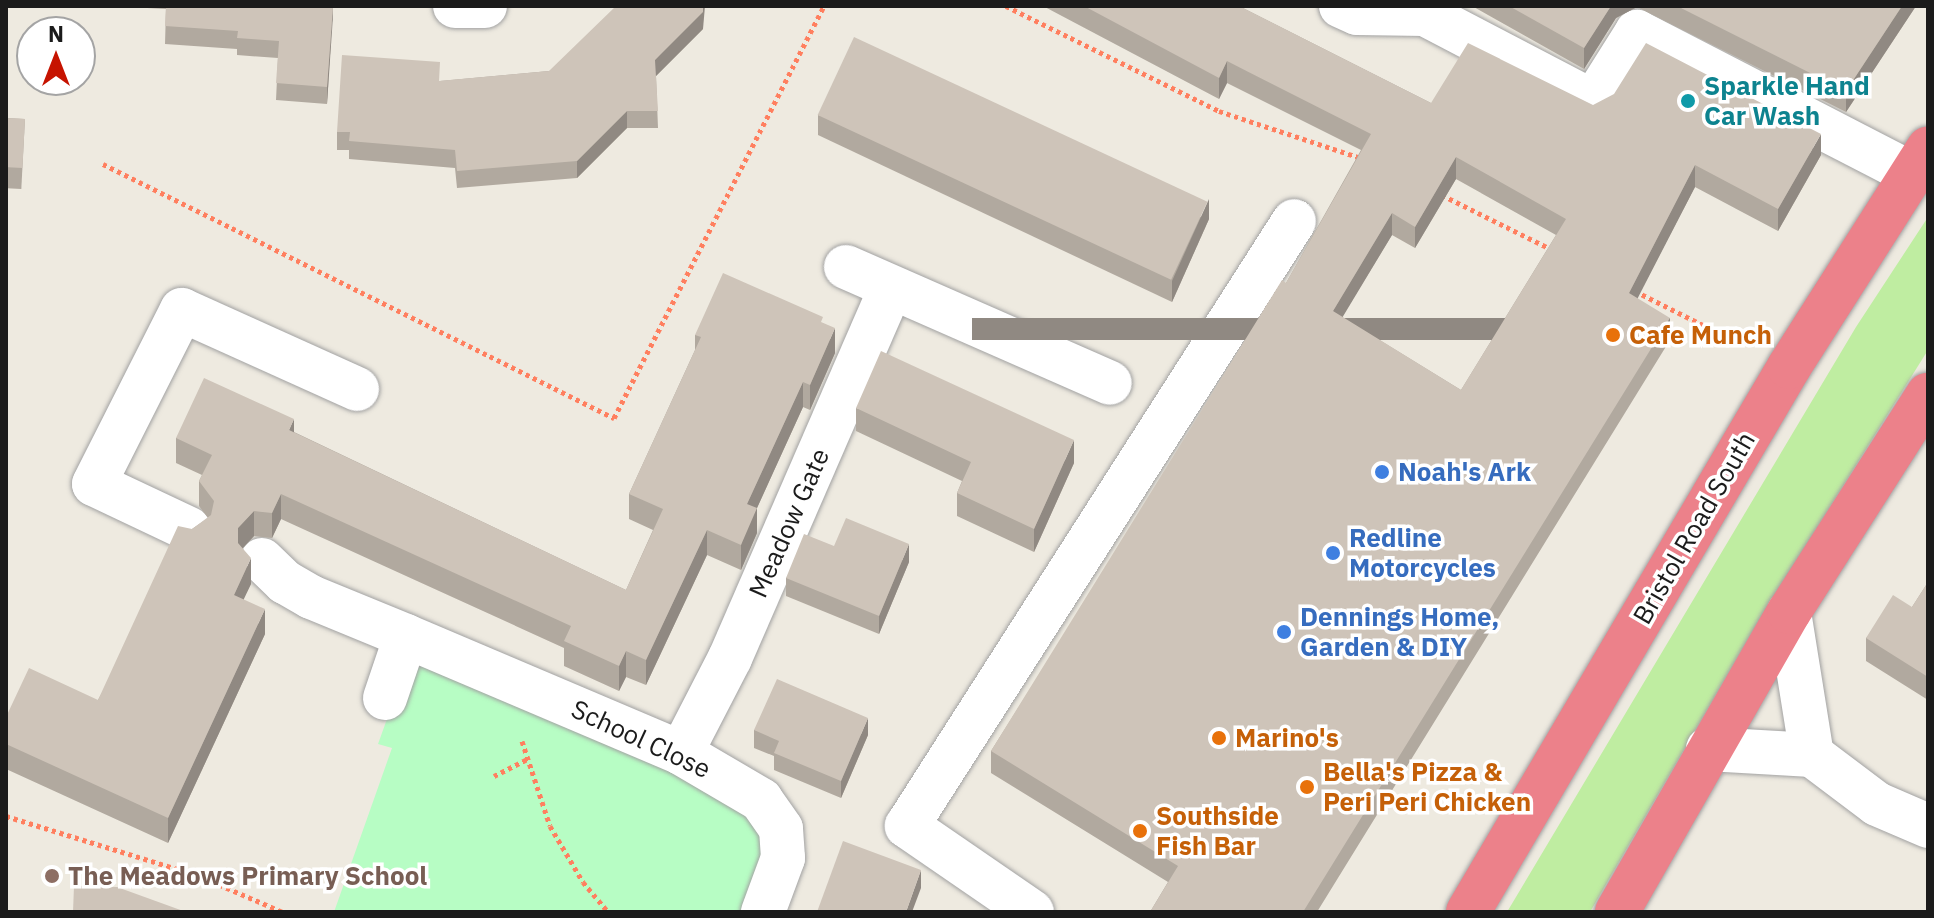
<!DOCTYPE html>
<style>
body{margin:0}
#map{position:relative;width:1934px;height:918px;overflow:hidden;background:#eeeae0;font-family:"IBM Plex Sans",sans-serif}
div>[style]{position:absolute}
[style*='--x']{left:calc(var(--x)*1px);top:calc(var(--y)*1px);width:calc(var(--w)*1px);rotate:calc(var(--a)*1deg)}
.grass>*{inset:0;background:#bfeda1}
.park>*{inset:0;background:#b7fdc4}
.path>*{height:5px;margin-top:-2.5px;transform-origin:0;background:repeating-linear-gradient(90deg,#ff7f5f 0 4px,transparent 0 8px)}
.roads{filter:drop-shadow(0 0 2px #a2a2a2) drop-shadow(0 0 2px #a2a2a2)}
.minor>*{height:44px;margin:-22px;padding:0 22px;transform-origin:22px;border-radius:22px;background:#fff}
.highway>*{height:44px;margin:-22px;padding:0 22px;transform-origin:22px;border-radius:22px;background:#ec818a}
.wall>*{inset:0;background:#b1a99f;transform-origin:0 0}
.shaded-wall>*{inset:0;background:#908982;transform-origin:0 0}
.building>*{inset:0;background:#cec4b9;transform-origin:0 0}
.dots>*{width:22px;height:22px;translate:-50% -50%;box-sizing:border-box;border:4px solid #fff;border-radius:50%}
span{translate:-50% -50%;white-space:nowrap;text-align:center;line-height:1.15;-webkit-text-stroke:7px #fff;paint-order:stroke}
.culture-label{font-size:26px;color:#0d838f;font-weight:700}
.left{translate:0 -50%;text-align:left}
.food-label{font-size:26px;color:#c56008;font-weight:700}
.shop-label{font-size:26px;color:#366cbe;font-weight:700}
.street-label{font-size:26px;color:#1b1b1b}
.education-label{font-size:26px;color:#785e54;font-weight:700}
.frame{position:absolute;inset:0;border:8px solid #1b1b1b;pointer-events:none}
.north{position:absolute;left:16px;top:16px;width:80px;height:80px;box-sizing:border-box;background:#fff;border:2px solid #a4a4a4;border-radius:50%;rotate:0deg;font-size:22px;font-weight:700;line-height:32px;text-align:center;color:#1b1b1b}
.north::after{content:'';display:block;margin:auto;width:28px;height:36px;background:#c61300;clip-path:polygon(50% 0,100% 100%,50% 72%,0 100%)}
</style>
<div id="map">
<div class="grass">
<i style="clip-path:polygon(1928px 217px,1928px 350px,1758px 622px,1590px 912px,1507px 912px,1856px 327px)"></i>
</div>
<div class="park">
<i style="clip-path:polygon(414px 644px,648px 745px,776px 830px,756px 912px,334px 912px,392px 748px,378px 744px)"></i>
</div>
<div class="path">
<i style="--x:1006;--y:6;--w:237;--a:26.2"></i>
<i style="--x:1219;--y:111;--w:153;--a:18.3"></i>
<i style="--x:103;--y:164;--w:571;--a:26.43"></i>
<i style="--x:614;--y:418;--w:462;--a:-63"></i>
<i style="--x:1442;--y:195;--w:126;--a:26.4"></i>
<i style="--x:1635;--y:291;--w:119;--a:26.6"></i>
<i style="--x:522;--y:741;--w:89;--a:71.8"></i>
<i style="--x:550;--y:826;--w:65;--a:59.5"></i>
<i style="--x:583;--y:882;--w:39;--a:50"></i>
<i style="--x:494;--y:776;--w:37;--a:-27"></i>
<i style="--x:6;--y:816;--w:200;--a:17.2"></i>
<i style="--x:197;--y:875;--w:94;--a:23.3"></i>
</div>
<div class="roads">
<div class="minor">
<i style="--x:455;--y:6;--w:30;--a:0"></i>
<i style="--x:1341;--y:6;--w:17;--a:24"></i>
<i style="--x:1357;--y:13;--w:68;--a:0.8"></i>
<i style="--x:1425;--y:14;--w:190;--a:27.6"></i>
<i style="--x:1593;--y:102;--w:83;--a:-57.8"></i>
<i style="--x:1637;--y:32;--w:309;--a:27.3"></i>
<i style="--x:846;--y:267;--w:288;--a:23.7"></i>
<i style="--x:189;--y:529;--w:105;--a:-154.7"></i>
<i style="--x:94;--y:484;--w:195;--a:-63.2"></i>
<i style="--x:182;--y:310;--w:192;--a:24.3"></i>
<i style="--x:262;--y:560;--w:32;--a:44"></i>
<i style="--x:285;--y:582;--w:30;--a:30"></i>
<i style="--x:311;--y:597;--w:103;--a:22.3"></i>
<i style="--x:1789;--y:612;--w:145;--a:80.9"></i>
<i style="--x:385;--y:698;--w:65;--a:-71.3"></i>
<i style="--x:406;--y:636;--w:299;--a:23"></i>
<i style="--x:681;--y:753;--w:93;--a:30.4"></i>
<i style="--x:761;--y:800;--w:35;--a:55"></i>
<i style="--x:781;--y:829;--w:29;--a:86"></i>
<i style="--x:783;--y:858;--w:58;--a:110.3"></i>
<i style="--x:1708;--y:749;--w:104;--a:3.3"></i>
<i style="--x:1812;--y:755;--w:81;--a:37"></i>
<i style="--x:1877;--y:804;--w:56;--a:23.3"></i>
<i style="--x:681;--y:753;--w:107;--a:-62.7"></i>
<i style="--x:730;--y:658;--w:401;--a:-66.5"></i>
<i style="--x:1032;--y:912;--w:152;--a:-145.5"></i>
<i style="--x:907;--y:826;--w:718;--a:-57.39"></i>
</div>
<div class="highway">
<i style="--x:1468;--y:912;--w:633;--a:-59.5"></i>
<i style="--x:1789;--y:367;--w:259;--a:-57.5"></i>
<i style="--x:1617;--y:912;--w:346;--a:-60.2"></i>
<i style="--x:1789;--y:612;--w:258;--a:-57.4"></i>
</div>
</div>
<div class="wall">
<i style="clip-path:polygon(109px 6px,333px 6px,327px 104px,276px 100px,278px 58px,237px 55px,237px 49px,165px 44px,166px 9px)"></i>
<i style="clip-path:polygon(evenodd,1043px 6px,1239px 6px,1431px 103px,1593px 105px,1821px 155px,1778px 231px,1695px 187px,1637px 298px,1670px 340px,1317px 912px,1150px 912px,1168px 882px,991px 773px,991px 751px,1286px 283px,1361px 150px,1227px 83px,1219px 99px,1043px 6px,1456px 179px,1556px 235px,1461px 390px,1342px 317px,1392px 235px,1415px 248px,1456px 179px)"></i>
<i style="clip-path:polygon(1472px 6px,1916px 6px,1846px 112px,1637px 7px,1616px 18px,1584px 69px)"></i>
<i style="clip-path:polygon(703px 29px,656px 76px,658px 128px,627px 128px,577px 178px,457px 188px,455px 168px,349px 159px,349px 150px,337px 150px,337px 132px,440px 81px,549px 71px)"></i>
<i style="clip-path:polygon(818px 115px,1209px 219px,1172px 302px,818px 135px)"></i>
<i style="left:6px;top:118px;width:19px;height:70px;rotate:3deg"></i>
<i style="clip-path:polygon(823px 323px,835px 353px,810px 410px,803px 407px,757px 508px,757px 533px,741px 570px,707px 555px,646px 685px,626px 677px,619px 691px,564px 666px,564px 648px,281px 519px,272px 538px,254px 536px,243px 548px,251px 584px,243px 599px,265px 634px,168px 843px,6px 769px,6px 717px,98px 700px,192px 529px,208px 518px,199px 506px,199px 481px,202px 475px,176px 463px,176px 438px,294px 432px,626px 590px,653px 530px,629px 519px,629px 494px,695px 350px,695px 335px)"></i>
<i style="clip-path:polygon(856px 408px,1074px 463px,1034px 552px,957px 516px,957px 493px,962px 481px,856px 431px)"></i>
<i style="clip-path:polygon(834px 546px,909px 562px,879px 634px,786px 596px,786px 578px)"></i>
<i style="clip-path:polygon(1928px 582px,1928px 700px,1866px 661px,1866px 638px,1912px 607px)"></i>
<i style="clip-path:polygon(754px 730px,868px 735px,841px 798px,774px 770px,774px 756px,754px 748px)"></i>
</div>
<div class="shaded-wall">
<i style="clip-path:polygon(333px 6px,333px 16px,327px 104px,327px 87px)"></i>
<i style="clip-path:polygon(703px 6px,705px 6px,703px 29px,655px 77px,655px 60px)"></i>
<i style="clip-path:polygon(1611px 6px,1637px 6px,1637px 7px,1616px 18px,1584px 69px,1584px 48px)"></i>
<i style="clip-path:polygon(1902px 6px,1916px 6px,1846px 112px,1846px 91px)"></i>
<i style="clip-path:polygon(1227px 61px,1227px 83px,1219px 99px,1219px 78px)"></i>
<i style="clip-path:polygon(627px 111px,627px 128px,577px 178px,577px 161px)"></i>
<i style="clip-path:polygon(1821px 134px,1821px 155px,1778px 231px,1778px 209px)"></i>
<i style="clip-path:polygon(1456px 157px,1456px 179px,1415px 248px,1415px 227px)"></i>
<i style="clip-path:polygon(1695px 165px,1695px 187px,1629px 315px,1629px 293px)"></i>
<i style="clip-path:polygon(1209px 199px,1209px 219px,1172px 302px,1172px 281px)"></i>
<i style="clip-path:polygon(1392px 213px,1392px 235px,1333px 333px,1333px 311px)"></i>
<i style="left:1670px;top:318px;width:22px;height:698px;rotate:90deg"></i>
<i style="clip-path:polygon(835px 328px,835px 353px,810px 410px,810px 385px)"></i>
<i style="clip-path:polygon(803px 382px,803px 407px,757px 508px,757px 533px,741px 570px,741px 545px,747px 504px)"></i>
<i style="clip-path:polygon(294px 419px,294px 444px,289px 430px)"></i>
<i style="clip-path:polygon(1074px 440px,1074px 463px,1034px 552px,1034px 529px)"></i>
<i style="clip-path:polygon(281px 494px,281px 519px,272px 538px,272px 513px)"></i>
<i style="clip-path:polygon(254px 511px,254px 536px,238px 553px,238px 528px)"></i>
<i style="clip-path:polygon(707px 530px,707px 555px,646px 685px,646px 660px)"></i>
<i style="clip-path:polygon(909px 544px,909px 562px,879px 634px,879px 616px)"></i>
<i style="clip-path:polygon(251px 558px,251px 584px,234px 620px,234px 595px)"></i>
<i style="clip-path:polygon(265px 609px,265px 634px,168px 843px,168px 818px)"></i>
<i style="clip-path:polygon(626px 651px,626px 677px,619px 691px,619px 666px)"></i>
<i style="clip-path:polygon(868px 718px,868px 735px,841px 798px,841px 781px)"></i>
<i style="clip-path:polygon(921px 870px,921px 888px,912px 912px,906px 912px)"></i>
</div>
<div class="building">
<i style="clip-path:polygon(166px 6px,333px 6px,327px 87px,276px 83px,279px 41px,237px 38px,238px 31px,165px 26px)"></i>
<i style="clip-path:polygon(616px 6px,703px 6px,703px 12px,655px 60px,658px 111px,627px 111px,577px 161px,457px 171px,455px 150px,349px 141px,350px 132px,337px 132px,342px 55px,440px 62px,439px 81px,549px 71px)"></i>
<i style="clip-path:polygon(evenodd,1084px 6px,1239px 6px,1431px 103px,1468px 43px,1593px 105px,1614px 94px,1646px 43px,1821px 134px,1778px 209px,1695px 165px,1629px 293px,1670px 318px,1303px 912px,1150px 912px,1178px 866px,991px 751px,1282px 280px,1286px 283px,1371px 134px,1227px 61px,1219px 78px,1084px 6px,1456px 157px,1566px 219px,1461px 390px,1333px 311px,1392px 213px,1415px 227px,1456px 157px)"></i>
<i style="clip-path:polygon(1509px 6px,1611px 6px,1584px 48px)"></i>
<i style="clip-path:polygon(1677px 6px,1902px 6px,1846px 91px)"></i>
<i style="left:854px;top:37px;width:390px;height:86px;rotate:25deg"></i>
<i style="left:6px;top:118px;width:19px;height:49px;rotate:3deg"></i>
<i style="clip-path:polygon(723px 273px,823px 317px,821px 322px,835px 328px,810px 385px,803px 382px,747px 504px,757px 508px,741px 545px,707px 530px,646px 660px,626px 651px,619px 666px,564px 641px,571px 626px,281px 494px,272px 513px,254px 511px,238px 528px,238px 543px,251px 558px,234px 595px,265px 609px,168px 818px,6px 744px,6px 717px,29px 668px,98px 700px,178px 526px,192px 529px,211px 515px,214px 501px,199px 481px,212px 455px,176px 438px,204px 378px,294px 419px,289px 430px,626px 590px,663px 509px,629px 494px,701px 337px,695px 335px)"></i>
<i style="clip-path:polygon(881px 351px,1074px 440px,1034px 529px,957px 493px,971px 462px,856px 408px)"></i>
<i style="clip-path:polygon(846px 518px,909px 544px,879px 616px,786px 578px,804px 534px,834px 546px)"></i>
<i style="clip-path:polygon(1928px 582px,1928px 677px,1866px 638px,1893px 595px,1912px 607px)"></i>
<i style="clip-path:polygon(777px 679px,868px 718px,841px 781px,774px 753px,779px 741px,754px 730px)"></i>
<i style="clip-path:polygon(843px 841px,921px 870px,906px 912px,817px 912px)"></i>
<i style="clip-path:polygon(74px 886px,117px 887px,186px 912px,73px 912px)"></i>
</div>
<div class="dots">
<i style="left:1688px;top:101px;background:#0f9aa8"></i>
<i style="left:1613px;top:335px;background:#e8710a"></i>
<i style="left:1382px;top:472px;background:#3f7fe0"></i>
<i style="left:1333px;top:553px;background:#3f7fe0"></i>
<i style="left:1284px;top:632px;background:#3f7fe0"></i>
<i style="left:1219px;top:738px;background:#e8710a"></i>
<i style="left:1307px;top:787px;background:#e8710a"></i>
<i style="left:1140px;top:831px;background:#e8710a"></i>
<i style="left:52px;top:876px;background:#8d6e63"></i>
</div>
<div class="culture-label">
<span class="left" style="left:1704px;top:101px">Sparkle Hand<br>Car Wash</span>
</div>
<div class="food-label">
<span class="left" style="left:1629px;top:335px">Cafe Munch</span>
<span class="left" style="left:1235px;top:738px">Marino's</span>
<span class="left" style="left:1323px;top:787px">Bella's Pizza &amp;<br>Peri Peri Chicken</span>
<span class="left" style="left:1156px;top:831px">Southside<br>Fish Bar</span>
</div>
<div class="shop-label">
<span class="left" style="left:1398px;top:472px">Noah's Ark</span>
<span class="left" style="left:1349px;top:553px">Redline<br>Motorcycles</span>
<span class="left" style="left:1300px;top:632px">Dennings Home,<br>Garden &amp; DIY</span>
</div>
<div class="street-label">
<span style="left:789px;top:523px;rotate:-66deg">Meadow Gate</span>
<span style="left:1694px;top:528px;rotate:-60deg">Bristol Road South</span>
<span style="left:641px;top:739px;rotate:25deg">School Close</span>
</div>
<div class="education-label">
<span class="left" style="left:68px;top:876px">The Meadows Primary School</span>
</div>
<div class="frame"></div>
<div class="north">N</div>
</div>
